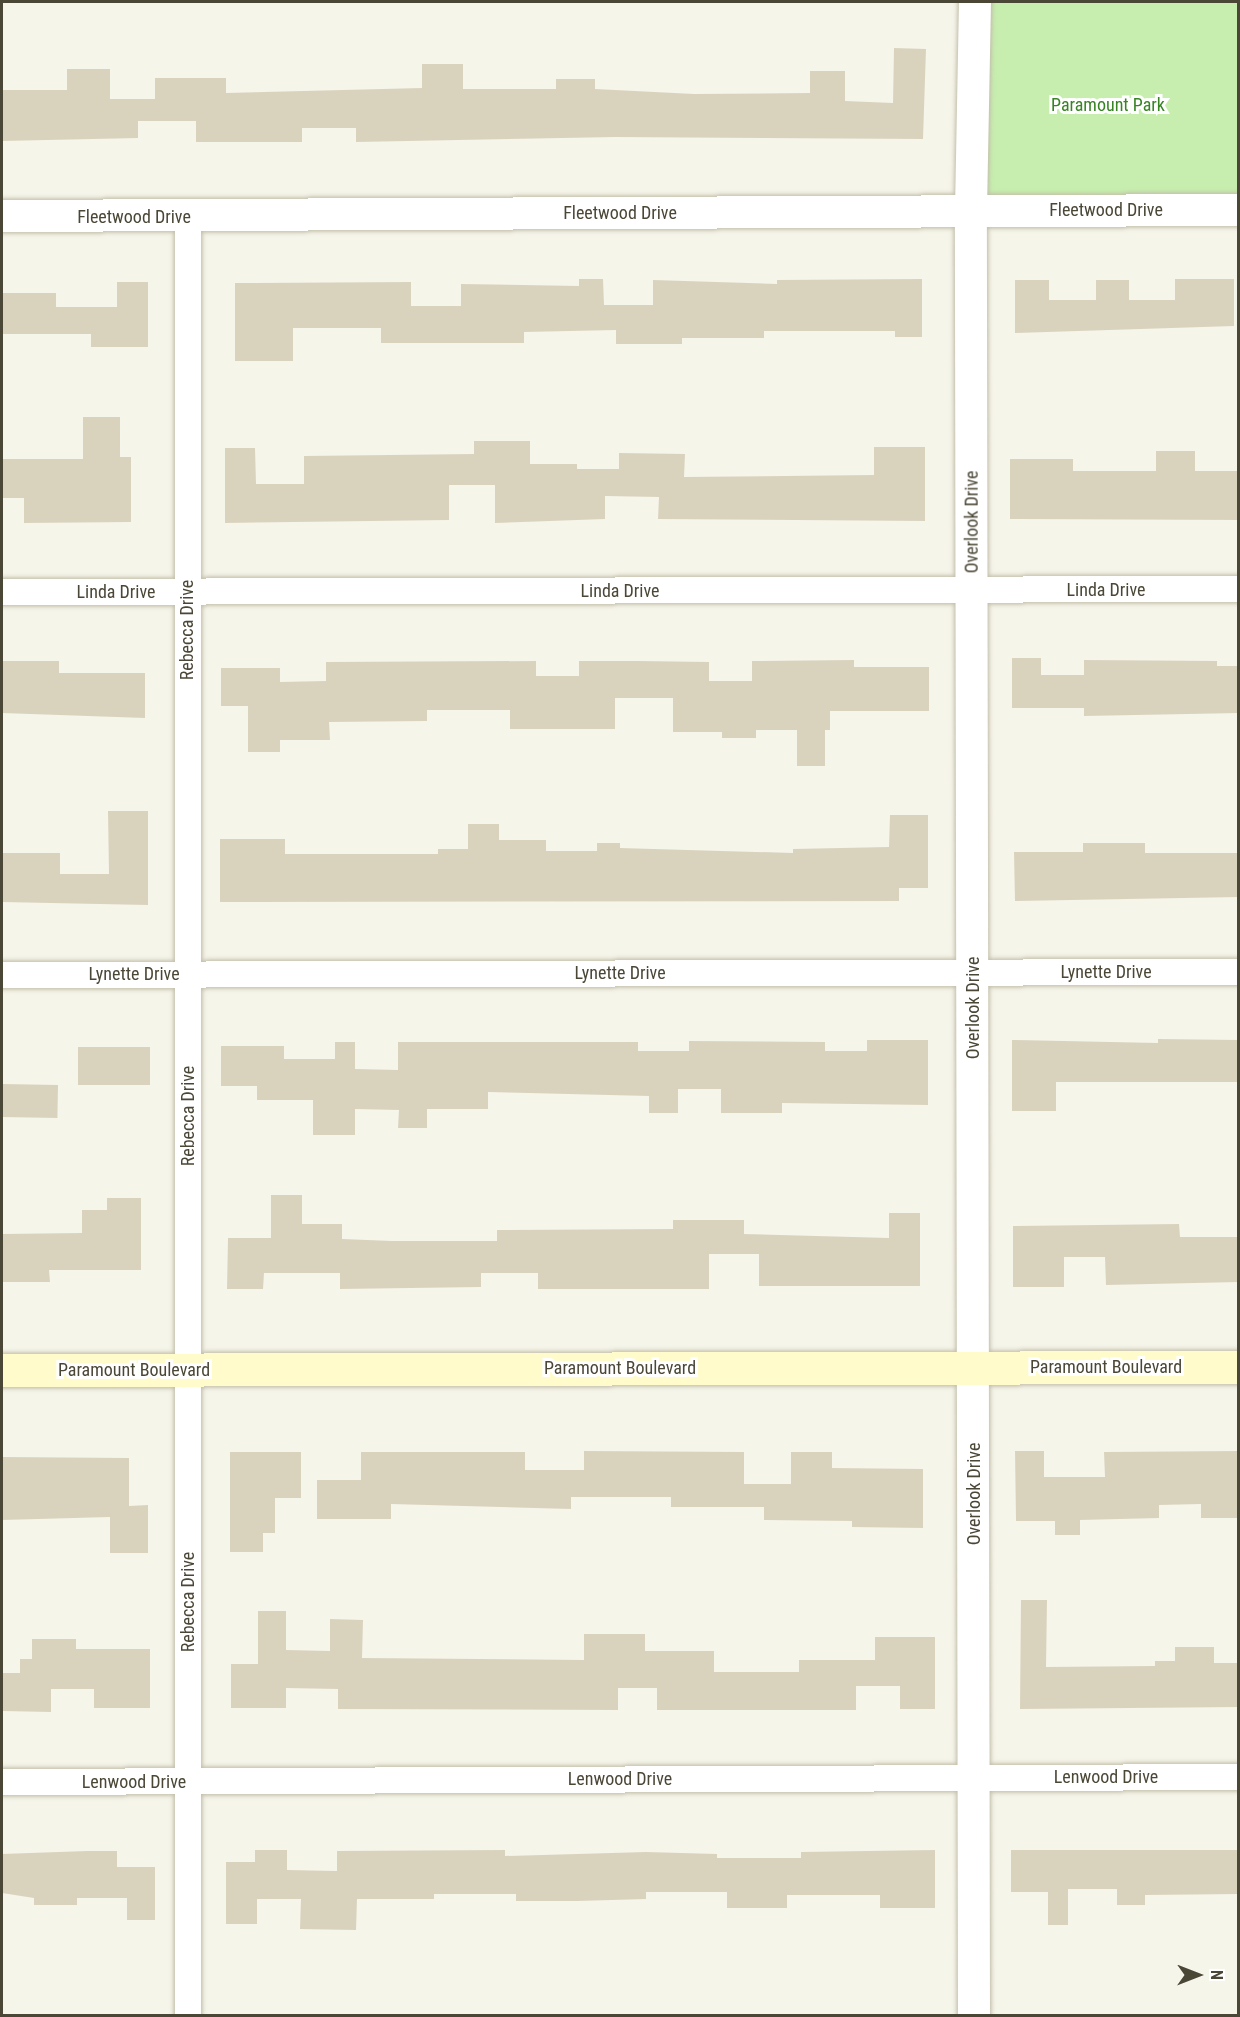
<!DOCTYPE html>
<style>
body{margin:0}
#map{position:relative;width:1240px;height:2017px;overflow:hidden;background:#f6f5ea;font-family:"Roboto Condensed",sans-serif}
div>[style]{position:absolute}
[style*='--x']{left:calc(var(--x)*1px);top:calc(var(--y)*1px);width:calc(var(--w)*1px);rotate:calc(var(--a)*1deg)}
.green>*{inset:0;background:#c7eeaf;transform-origin:0 0}
.building>*{inset:0;background:#d9d3be;transform-origin:0 0}
.roads{filter:drop-shadow(0 0 2px #c3bfab) drop-shadow(0 0 2px #c3bfab)}
.minor>*{height:26px;margin:-13px;padding:0 13px;transform-origin:13px;border-radius:13px;background:#fff}
.tertiary>*{height:32px;margin:-16px;padding:0 16px;transform-origin:16px;border-radius:16px;background:#fff}
.secondary>*{height:33px;margin:-16.5px;padding:0 16.5px;transform-origin:16.5px;border-radius:16.5px;background:#fffbcb}
span{translate:-50% -50%;white-space:nowrap;text-align:center;line-height:1.15;-webkit-text-stroke:6px #fff;paint-order:stroke}
.park-label{font-size:18px;color:#378423}
.street-label{font-size:18px;color:#4b4737}
.frame{position:absolute;inset:0;border:3px solid #4b4737;pointer-events:none}
.north{position:absolute;left:1168px;top:1945px;width:60px;height:60px;-webkit-text-stroke:4px #fff;paint-order:stroke;rotate:90deg;font-size:16px;font-weight:700;line-height:24px;text-align:center;color:#4b4737}
.north::after{content:'';display:block;margin:auto;width:21px;height:27px;background:#4b4737;clip-path:polygon(50% 0,100% 100%,50% 72%,0 100%)}
</style>
<div id="map">
<div class="green">
<i style="left:985px;top:2px;width:253px;height:208px"></i>
</div>
<div class="building">
<i style="clip-path:polygon(894px 48px,926px 49px,923px 139px,615px 137px,356px 142px,356px 128px,302px 128px,302px 142px,196px 142px,196px 121px,138px 121px,138px 138px,2px 141px,2px 90px,67px 90px,67px 69px,110px 69px,110px 99px,155px 99px,155px 78px,226px 78px,226px 93px,422px 88px,422px 64px,463px 64px,463px 89px,556px 89px,556px 79px,595px 79px,595px 89px,694px 94px,810px 93px,810px 71px,845px 71px,845px 101px,893px 103px)"></i>
<i style="clip-path:polygon(579px 279px,603px 279px,604px 305px,653px 305px,653px 280px,777px 284px,777px 280px,922px 279px,922px 337px,895px 337px,895px 331px,764px 331px,764px 338px,682px 338px,682px 344px,616px 344px,616px 330px,524px 332px,524px 343px,381px 343px,381px 328px,293px 328px,293px 361px,235px 361px,235px 283px,411px 282px,411px 306px,461px 306px,461px 284px,579px 286px)"></i>
<i style="clip-path:polygon(1175px 279px,1234px 279px,1234px 326px,1015px 333px,1015px 280px,1049px 280px,1049px 300px,1096px 300px,1096px 280px,1129px 280px,1129px 300px,1175px 300px)"></i>
<i style="clip-path:polygon(117px 282px,148px 282px,148px 347px,91px 347px,91px 334px,2px 334px,2px 293px,56px 293px,56px 307px,117px 307px)"></i>
<i style="clip-path:polygon(83px 417px,120px 417px,120px 457px,131px 457px,131px 522px,24px 523px,24px 498px,2px 498px,2px 459px,83px 459px)"></i>
<i style="clip-path:polygon(474px 441px,530px 441px,530px 464px,577px 464px,577px 469px,619px 469px,619px 453px,685px 454px,684px 477px,874px 475px,874px 447px,925px 447px,925px 521px,658px 519px,659px 497px,605px 496px,605px 519px,495px 523px,495px 485px,449px 485px,449px 520px,225px 523px,225px 448px,255px 448px,256px 484px,304px 484px,304px 456px,474px 454px)"></i>
<i style="clip-path:polygon(1156px 451px,1195px 451px,1195px 471px,1239px 471px,1239px 520px,1010px 519px,1010px 459px,1073px 459px,1073px 471px,1156px 471px)"></i>
<i style="clip-path:polygon(1012px 658px,1041px 658px,1041px 675px,1084px 675px,1084px 660px,1217px 661px,1217px 666px,1239px 666px,1239px 713px,1084px 716px,1084px 708px,1012px 708px)"></i>
<i style="clip-path:polygon(854px 660px,854px 667px,929px 667px,929px 711px,830px 711px,830px 730px,825px 730px,825px 766px,797px 766px,797px 730px,756px 730px,756px 738px,722px 738px,722px 732px,673px 732px,673px 698px,615px 698px,615px 729px,510px 729px,510px 710px,427px 710px,427px 721px,329px 722px,330px 740px,280px 740px,280px 752px,248px 752px,248px 706px,221px 706px,221px 668px,280px 668px,280px 682px,326px 681px,326px 662px,536px 661px,536px 676px,579px 676px,579px 661px,638px 661px,709px 662px,709px 681px,752px 681px,752px 661px)"></i>
<i style="clip-path:polygon(2px 661px,59px 661px,59px 673px,145px 673px,145px 718px,2px 713px)"></i>
<i style="clip-path:polygon(108px 811px,148px 811px,148px 905px,2px 902px,2px 853px,60px 853px,60px 874px,109px 874px)"></i>
<i style="clip-path:polygon(890px 815px,928px 815px,928px 888px,899px 888px,899px 901px,220px 902px,220px 839px,285px 839px,285px 854px,438px 854px,438px 849px,468px 849px,468px 824px,499px 824px,499px 840px,546px 840px,546px 851px,597px 851px,597px 843px,620px 843px,620px 848px,793px 853px,793px 849px,889px 847px)"></i>
<i style="clip-path:polygon(1083px 843px,1145px 843px,1145px 853px,1239px 853px,1239px 897px,1015px 901px,1014px 852px,1083px 852px)"></i>
<i style="clip-path:polygon(1158px 1039px,1239px 1040px,1239px 1082px,1056px 1082px,1056px 1111px,1012px 1111px,1012px 1040px,1158px 1043px)"></i>
<i style="clip-path:polygon(867px 1040px,928px 1040px,928px 1105px,782px 1103px,782px 1113px,721px 1113px,721px 1089px,678px 1089px,678px 1113px,649px 1113px,649px 1096px,488px 1092px,488px 1109px,427px 1109px,427px 1128px,398px 1128px,399px 1110px,355px 1109px,355px 1135px,313px 1135px,313px 1100px,257px 1100px,257px 1086px,221px 1086px,221px 1046px,284px 1046px,284px 1059px,335px 1059px,335px 1042px,355px 1042px,355px 1069px,398px 1070px,398px 1042px,638px 1042px,638px 1051px,689px 1051px,689px 1041px,825px 1042px,825px 1051px,867px 1051px)"></i>
<i style="left:78px;top:1047px;width:72px;height:38px"></i>
<i style="left:2px;top:1084px;width:56px;height:33px;rotate:1deg"></i>
<i style="clip-path:polygon(271px 1195px,302px 1195px,302px 1224px,342px 1224px,342px 1239px,392px 1241px,497px 1241px,497px 1230px,673px 1229px,673px 1220px,744px 1220px,744px 1234px,889px 1238px,889px 1213px,920px 1213px,920px 1286px,759px 1286px,759px 1254px,709px 1254px,709px 1289px,538px 1289px,538px 1273px,481px 1273px,481px 1287px,340px 1289px,340px 1273px,264px 1273px,263px 1289px,227px 1289px,228px 1238px,271px 1238px)"></i>
<i style="clip-path:polygon(107px 1198px,141px 1198px,141px 1270px,49px 1270px,50px 1282px,2px 1282px,2px 1234px,82px 1233px,82px 1210px,107px 1210px)"></i>
<i style="clip-path:polygon(1179px 1224px,1180px 1237px,1239px 1237px,1239px 1282px,1106px 1285px,1105px 1257px,1064px 1257px,1064px 1287px,1013px 1287px,1013px 1226px)"></i>
<i style="clip-path:polygon(584px 1451px,744px 1452px,744px 1484px,791px 1484px,791px 1452px,832px 1452px,832px 1468px,923px 1469px,923px 1528px,852px 1527px,852px 1521px,764px 1520px,764px 1507px,671px 1507px,671px 1497px,571px 1497px,571px 1509px,391px 1504px,391px 1519px,317px 1519px,317px 1480px,361px 1480px,361px 1452px,525px 1452px,525px 1470px,584px 1470px)"></i>
<i style="clip-path:polygon(1015px 1451px,1044px 1451px,1044px 1477px,1105px 1477px,1104px 1452px,1239px 1451px,1239px 1518px,1201px 1518px,1201px 1504px,1159px 1505px,1159px 1518px,1080px 1520px,1080px 1535px,1055px 1535px,1055px 1521px,1016px 1521px)"></i>
<i style="clip-path:polygon(230px 1452px,301px 1452px,301px 1498px,275px 1498px,275px 1533px,263px 1533px,263px 1552px,230px 1552px)"></i>
<i style="clip-path:polygon(2px 1457px,129px 1458px,129px 1506px,148px 1505px,148px 1553px,110px 1553px,110px 1517px,2px 1520px)"></i>
<i style="clip-path:polygon(1021px 1600px,1047px 1600px,1046px 1667px,1155px 1666px,1155px 1661px,1175px 1661px,1175px 1647px,1214px 1647px,1214px 1663px,1239px 1663px,1239px 1707px,1020px 1709px)"></i>
<i style="clip-path:polygon(258px 1611px,286px 1611px,286px 1650px,330px 1651px,330px 1619px,363px 1620px,362px 1658px,584px 1660px,584px 1634px,645px 1634px,645px 1651px,714px 1651px,714px 1672px,799px 1672px,799px 1660px,875px 1660px,875px 1637px,935px 1637px,935px 1709px,900px 1709px,900px 1686px,856px 1686px,856px 1710px,657px 1710px,657px 1688px,618px 1688px,618px 1710px,338px 1709px,338px 1689px,286px 1688px,286px 1708px,231px 1708px,231px 1664px,258px 1664px)"></i>
<i style="clip-path:polygon(32px 1639px,76px 1639px,76px 1649px,150px 1649px,150px 1708px,94px 1708px,94px 1689px,51px 1689px,51px 1712px,2px 1711px,2px 1673px,20px 1673px,20px 1659px,32px 1659px)"></i>
<i style="clip-path:polygon(255px 1850px,287px 1850px,287px 1870px,337px 1871px,337px 1851px,505px 1850px,505px 1856px,646px 1852px,717px 1854px,717px 1858px,801px 1858px,801px 1852px,935px 1850px,935px 1908px,880px 1908px,880px 1895px,787px 1895px,787px 1908px,727px 1908px,727px 1892px,646px 1892px,646px 1899px,577px 1901px,516px 1901px,516px 1894px,434px 1894px,434px 1899px,357px 1899px,356px 1930px,300px 1929px,301px 1899px,257px 1899px,257px 1924px,226px 1924px,226px 1862px,255px 1862px)"></i>
<i style="clip-path:polygon(1011px 1850px,1239px 1850px,1239px 1894px,1145px 1895px,1145px 1905px,1117px 1905px,1117px 1889px,1068px 1889px,1068px 1925px,1048px 1925px,1048px 1892px,1011px 1892px)"></i>
<i style="clip-path:polygon(87px 1851px,117px 1851px,117px 1867px,155px 1867px,155px 1920px,127px 1920px,127px 1898px,77px 1898px,77px 1905px,34px 1905px,34px 1898px,2px 1893px,2px 1854px)"></i>
</div>
<div class="roads">
<div class="minor">
<i style="--x:2;--y:592;--w:1236;--a:-0.14"></i>
<i style="--x:2;--y:975;--w:1236;--a:-0.14"></i>
<i style="--x:2;--y:1782;--w:1236;--a:-0.23"></i>
<i style="--x:188;--y:2016;--w:1799;--a:-90"></i>
</div>
<div class="tertiary">
<i style="--x:2;--y:216;--w:1236;--a:-0.28"></i>
<i style="--x:974;--y:2016;--w:1806;--a:-90.1"></i>
<i style="--x:971;--y:210;--w:208;--a:-88.9"></i>
</div>
<div class="secondary">
<i style="--x:2;--y:1370;--w:1236;--a:-0.14"></i>
</div>
</div>
<div class="park-label">
<span style="left:1108px;top:105px">Paramount Park</span>
</div>
<div class="street-label">
<span style="left:1106px;top:210px">Fleetwood Drive</span>
<span style="left:620px;top:213px">Fleetwood Drive</span>
<span style="left:134px;top:217px">Fleetwood Drive</span>
<span style="left:972px;top:522px;rotate:-90deg">Overlook Drive</span>
<span style="left:1106px;top:590px">Linda Drive</span>
<span style="left:620px;top:591px">Linda Drive</span>
<span style="left:116px;top:592px">Linda Drive</span>
<span style="left:187px;top:630px;rotate:-90deg">Rebecca Drive</span>
<span style="left:1106px;top:972px">Lynette Drive</span>
<span style="left:620px;top:973px">Lynette Drive</span>
<span style="left:134px;top:974px">Lynette Drive</span>
<span style="left:973px;top:1008px;rotate:-90deg">Overlook Drive</span>
<span style="left:188px;top:1116px;rotate:-90deg">Rebecca Drive</span>
<span style="left:1106px;top:1367px">Paramount Boulevard</span>
<span style="left:620px;top:1368px">Paramount Boulevard</span>
<span style="left:134px;top:1370px">Paramount Boulevard</span>
<span style="left:974px;top:1494px;rotate:-90deg">Overlook Drive</span>
<span style="left:188px;top:1602px;rotate:-90deg">Rebecca Drive</span>
<span style="left:1106px;top:1777px">Lenwood Drive</span>
<span style="left:620px;top:1779px">Lenwood Drive</span>
<span style="left:134px;top:1782px">Lenwood Drive</span>
</div>
<div class="frame"></div>
<div class="north">N</div>
</div>
